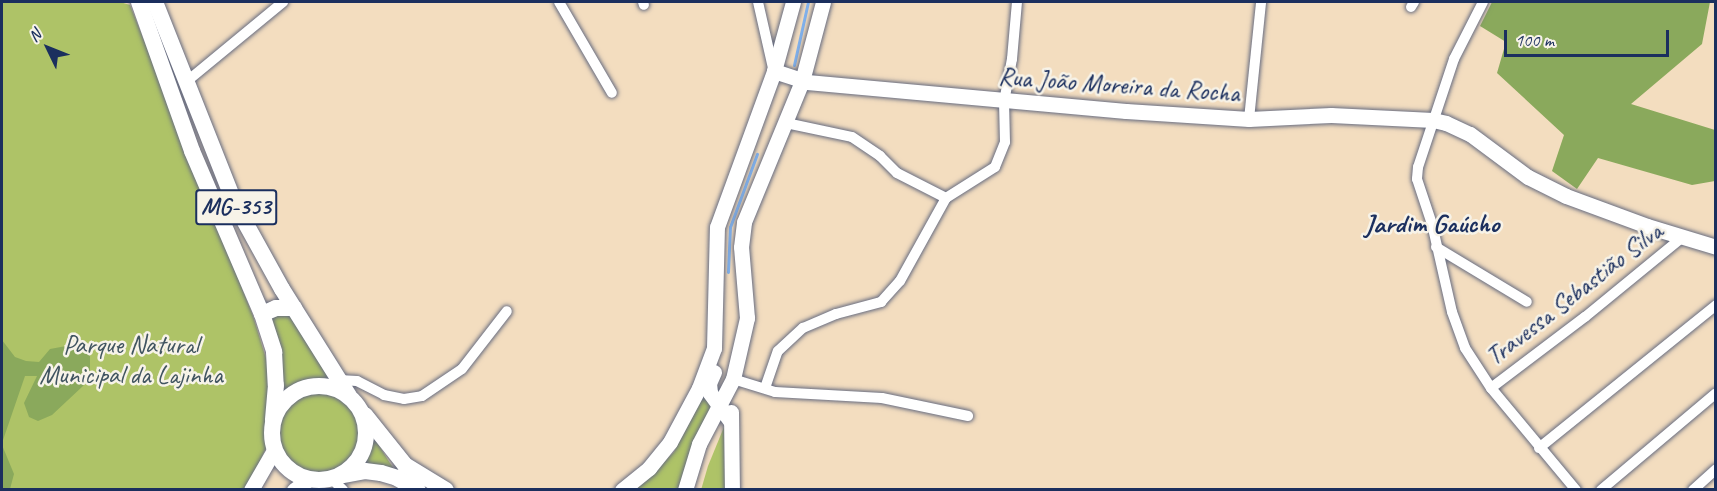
<!DOCTYPE html>
<meta charset="utf-8">
<style>
body{margin:0}
#map{position:relative;width:1717px;height:491px;overflow:hidden;background:#f3ddbf;font-family:Caveat,sans-serif}
div>[style]{position:absolute}
[style*='--x']{left:calc(var(--x)*1px);top:calc(var(--y)*1px);width:calc(var(--w)*1px);rotate:calc(var(--a)*1deg)}
.green>*{inset:0;background:#aec367}
.round{border-radius:50%}
.forest>*{inset:0;background:#8aa95c}
.stream>*{height:3px;margin:-1.5px;padding:0 1.5px;transform-origin:1.5px;border-radius:1.5px;background:#80b1ec}
.roads{filter:drop-shadow(0 0 2px #676c80) drop-shadow(0 0 2px #676c80)}
.street>*{height:10px;margin:-5px;padding:0 5px;transform-origin:5px;border-radius:5px;background:#fff}
.secondary>*{height:15px;margin:-7.5px;padding:0 7.5px;transform-origin:7.5px;border-radius:7.5px;background:#fff}
.primary>*{height:16px;margin:-8px;padding:0 8px;transform-origin:8px;border-radius:8px;background:#fff}
.primary>.ring{margin:-8px;padding:0;box-sizing:content-box;background:none;border:16px solid #fff;border-radius:50%}
span{translate:-50% -50%;white-space:nowrap;text-align:center;line-height:1.15;-webkit-text-stroke:5px #f7f3e8;paint-order:stroke}
.shield-label span{padding:2px 4px;background:#f7f3e8;border:2px solid;border-radius:4px;-webkit-text-stroke-width:0}
.shield-label{font-size:24px;color:#1b2f5e;font-weight:700}
.street-label{font-size:26px;color:#1b2f5e}
.park-label{font-size:26px;color:#405460}
.neighbourhood-label{font-size:27px;color:#1b2f5e;font-weight:700}
.frame{position:absolute;inset:0;border:3px solid #1b2f5e;pointer-events:none}
.north{position:absolute;left:18px;top:18px;width:60px;height:60px;-webkit-text-stroke:4px #f7f3e8;paint-order:stroke;rotate:313deg;font-size:16px;font-weight:700;line-height:24px;text-align:center;color:#1b2f5e}
.north::after{content:'';display:block;margin:auto;width:21px;height:27px;background:#1b2f5e;clip-path:polygon(50% 0,100% 100%,50% 72%,0 100%)}
.scale{position:absolute;left:1504px;top:30px;width:165px;height:27px;box-sizing:border-box;border:3px solid #1b2f5e;border-top:0;padding-left:8px;font-size:18px;line-height:21px;white-space:nowrap;color:#1b2f5e;-webkit-text-stroke:4px #f7f3e8;paint-order:stroke}
</style>
<div id="map">
<div class="green">
<i style="clip-path:polygon(2px 2px,120px 2px,130px 5px,253px 316px,268px 365px,271px 411px,266px 448px,247px 489px,2px 489px)"></i>
<i style="clip-path:polygon(293px 312px,346px 393px,319px 385px,305px 387px,291px 394px,275px 409px,264px 317px)"></i>
<i class="round" style="left:275px;top:390px;width:86px;height:86px"></i>
<i style="clip-path:polygon(705px 393px,713px 408px,682px 489px,635px 490px,674px 452px)"></i>
<i style="clip-path:polygon(724px 427px,725px 489px,701px 490px,708px 466px)"></i>
<i style="clip-path:polygon(372px 434px,388px 460px,394px 469px,357px 465px,368px 452px)"></i>
</div>
<div class="forest">
<i style="clip-path:polygon(1492px 2px,1710px 2px,1702px 44px,1631px 104px,1715px 130px,1715px 181px,1692px 185px,1598px 158px,1577px 189px,1552px 171px,1564px 135px,1497px 73px,1506px 42px,1480px 26px)"></i>
<i style="clip-path:polygon(2px 340px,15px 357px,26px 361px,39px 362px,50px 349px,77px 344px,87px 348px,90px 356px,90px 373px,83px 386px,52px 415px,38px 421px,29px 417px,24px 403px,37px 376px,25px 376px,2px 443px)"></i>
<i style="clip-path:polygon(2px 445px,14px 474px,10px 489px,2px 489px)"></i>
</div>
<div class="stream">
<i style="--x:794;--y:65;--w:65;--a:-77.5"></i>
<i style="--x:728;--y:272;--w:45;--a:-87.5"></i>
<i style="--x:730;--y:227;--w:78;--a:-69.7"></i>
</div>
<div class="roads">
<div class="street">
<i style="--x:559;--y:2;--w:105;--a:59.8"></i>
<i style="--x:643;--y:2;--w:3;--a:72"></i>
<i style="--x:758;--y:2;--w:68;--a:77.2"></i>
<i style="--x:1483;--y:2;--w:64;--a:117"></i>
<i style="--x:1454;--y:59;--w:114;--a:108.4"></i>
<i style="--x:1418;--y:167;--w:12;--a:95"></i>
<i style="--x:1417;--y:179;--w:47;--a:71.6"></i>
<i style="--x:1432;--y:224;--w:90;--a:77.2"></i>
<i style="--x:1452;--y:312;--w:38;--a:70"></i>
<i style="--x:1465;--y:348;--w:48;--a:57"></i>
<i style="--x:1491;--y:388;--w:133;--a:50.2"></i>
<i style="--x:1411;--y:7;--w:6;--a:-59"></i>
<i style="--x:186;--y:82;--w:126;--a:-39.5"></i>
<i style="--x:1249;--y:119;--w:118;--a:-84.1"></i>
<i style="--x:786;--y:123;--w:67;--a:12"></i>
<i style="--x:852;--y:137;--w:34;--a:34"></i>
<i style="--x:880;--y:156;--w:24;--a:45"></i>
<i style="--x:897;--y:173;--w:55;--a:27"></i>
<i style="--x:1436;--y:247;--w:106;--a:31.1"></i>
<i style="--x:733;--y:379;--w:44;--a:17.2"></i>
<i style="--x:775;--y:392;--w:107;--a:3.2"></i>
<i style="--x:882;--y:398;--w:88;--a:11.8"></i>
<i style="--x:339;--y:380;--w:18;--a:3"></i>
<i style="--x:357;--y:381;--w:30;--a:27"></i>
<i style="--x:384;--y:395;--w:20;--a:11"></i>
<i style="--x:404;--y:399;--w:18;--a:-9"></i>
<i style="--x:422;--y:396;--w:48;--a:-34"></i>
<i style="--x:462;--y:369;--w:73;--a:-52.2"></i>
<i style="--x:765;--y:388;--w:39;--a:-71"></i>
<i style="--x:778;--y:351;--w:34;--a:-43"></i>
<i style="--x:803;--y:328;--w:36;--a:-23"></i>
<i style="--x:836;--y:314;--w:47;--a:-14.9"></i>
<i style="--x:881;--y:302;--w:28;--a:-48"></i>
<i style="--x:900;--y:281;--w:95;--a:-61"></i>
<i style="--x:946;--y:198;--w:58;--a:-32.3"></i>
<i style="--x:995;--y:167;--w:27;--a:-68"></i>
<i style="--x:1005;--y:142;--w:40;--a:-91.4"></i>
<i style="--x:1004;--y:102;--w:44;--a:-79.5"></i>
<i style="--x:1012;--y:59;--w:57;--a:-85"></i>
<i style="--x:1491;--y:388;--w:118;--a:-37.1"></i>
<i style="--x:1585;--y:317;--w:128;--a:-39.3"></i>
<i style="--x:1539;--y:448;--w:228;--a:-38.9"></i>
<i style="--x:332;--y:479;--w:16;--a:45"></i>
<i style="--x:1601;--y:490;--w:150;--a:-40.1"></i>
<i style="--x:1693;--y:490;--w:31;--a:-42"></i>
</div>
<div class="secondary">
<i style="--x:774;--y:71;--w:35;--a:18"></i>
<i style="--x:807;--y:82;--w:320;--a:5.2"></i>
<i style="--x:1126;--y:111;--w:123;--a:3.7"></i>
<i style="--x:1249;--y:119;--w:82;--a:-2.8"></i>
<i style="--x:1331;--y:115;--w:102;--a:2.8"></i>
<i style="--x:1433;--y:120;--w:13;--a:13"></i>
<i style="--x:1446;--y:123;--w:26;--a:25"></i>
<i style="--x:1470;--y:134;--w:72;--a:36.6"></i>
<i style="--x:1528;--y:177;--w:42;--a:26.6"></i>
<i style="--x:1566;--y:196;--w:86;--a:20.3"></i>
<i style="--x:1647;--y:226;--w:72;--a:16.9"></i>
<i style="--x:714;--y:372;--w:12;--a:114"></i>
<i style="--x:709;--y:383;--w:10;--a:84"></i>
<i style="--x:710;--y:393;--w:34;--a:54"></i>
<i style="--x:731;--y:412;--w:78;--a:89.3"></i>
<i style="--x:251;--y:490;--w:46;--a:-60.1"></i>
<i style="--x:294;--y:490;--w:17;--a:-36"></i>
<i style="--x:622;--y:490;--w:35;--a:-39"></i>
<i style="--x:649;--y:468;--w:33;--a:-51"></i>
<i style="--x:670;--y:442;--w:61;--a:-61.8"></i>
<i style="--x:699;--y:388;--w:43;--a:-69.4"></i>
<i style="--x:714;--y:348;--w:121;--a:-88.6"></i>
<i style="--x:717;--y:227;--w:166;--a:-69.9"></i>
<i style="--x:774;--y:71;--w:72;--a:-74.6"></i>
<i style="--x:685;--y:490;--w:48;--a:-73.1"></i>
<i style="--x:699;--y:444;--w:73;--a:-62.4"></i>
<i style="--x:733;--y:379;--w:63;--a:-77.1"></i>
<i style="--x:747;--y:318;--w:71;--a:-94.8"></i>
<i style="--x:741;--y:247;--w:25;--a:-83"></i>
<i style="--x:744;--y:222;--w:152;--a:-67.6"></i>
<i style="--x:802;--y:81;--w:82;--a:-75.1"></i>
</div>
<div class="primary">
<i style="--x:139;--y:2;--w:158;--a:70.4"></i>
<i style="--x:192;--y:151;--w:177;--a:66.8"></i>
<i style="--x:262;--y:314;--w:40;--a:72"></i>
<i style="--x:274;--y:352;--w:33;--a:87"></i>
<i style="--x:276;--y:385;--w:35;--a:95"></i>
<i style="--x:155;--y:2;--w:217;--a:68.4"></i>
<i style="--x:235;--y:204;--w:97;--a:61.1"></i>
<i style="--x:282;--y:289;--w:126;--a:57.9"></i>
<i style="--x:262;--y:314;--w:15;--a:-23"></i>
<i style="--x:276;--y:308;--w:18;--a:0"></i>
<i class="ring" style="left:272px;top:386px;width:78px;height:78px"></i>
<i style="--x:365;--y:415;--w:64;--a:51.3"></i>
<i style="--x:405;--y:465;--w:48;--a:31.4"></i>
<i style="--x:343;--y:475;--w:22;--a:-10"></i>
<i style="--x:365;--y:471;--w:16;--a:7"></i>
<i style="--x:381;--y:473;--w:17;--a:17"></i>
<i style="--x:397;--y:478;--w:24;--a:30"></i>
</div>
</div>
<div class="shield-label">
<span style="left:236px;top:207px">MG-353</span>
</div>
<div class="street-label">
<span style="left:1119px;top:85px;rotate:4deg">Rua João Moreira da Rocha</span>
<span style="left:1574px;top:294px;rotate:-38deg">Travessa Sebastião Silva</span>
</div>
<div class="park-label">
<span style="left:131px;top:360px">Parque Natural<br>Municipal da Lajinha</span>
</div>
<div class="neighbourhood-label">
<span style="left:1432px;top:224px">Jardim Gaúcho</span>
</div>
<div class="frame"></div>
<div class="north">N</div>
<div class="scale">100 m</div>
</div>
